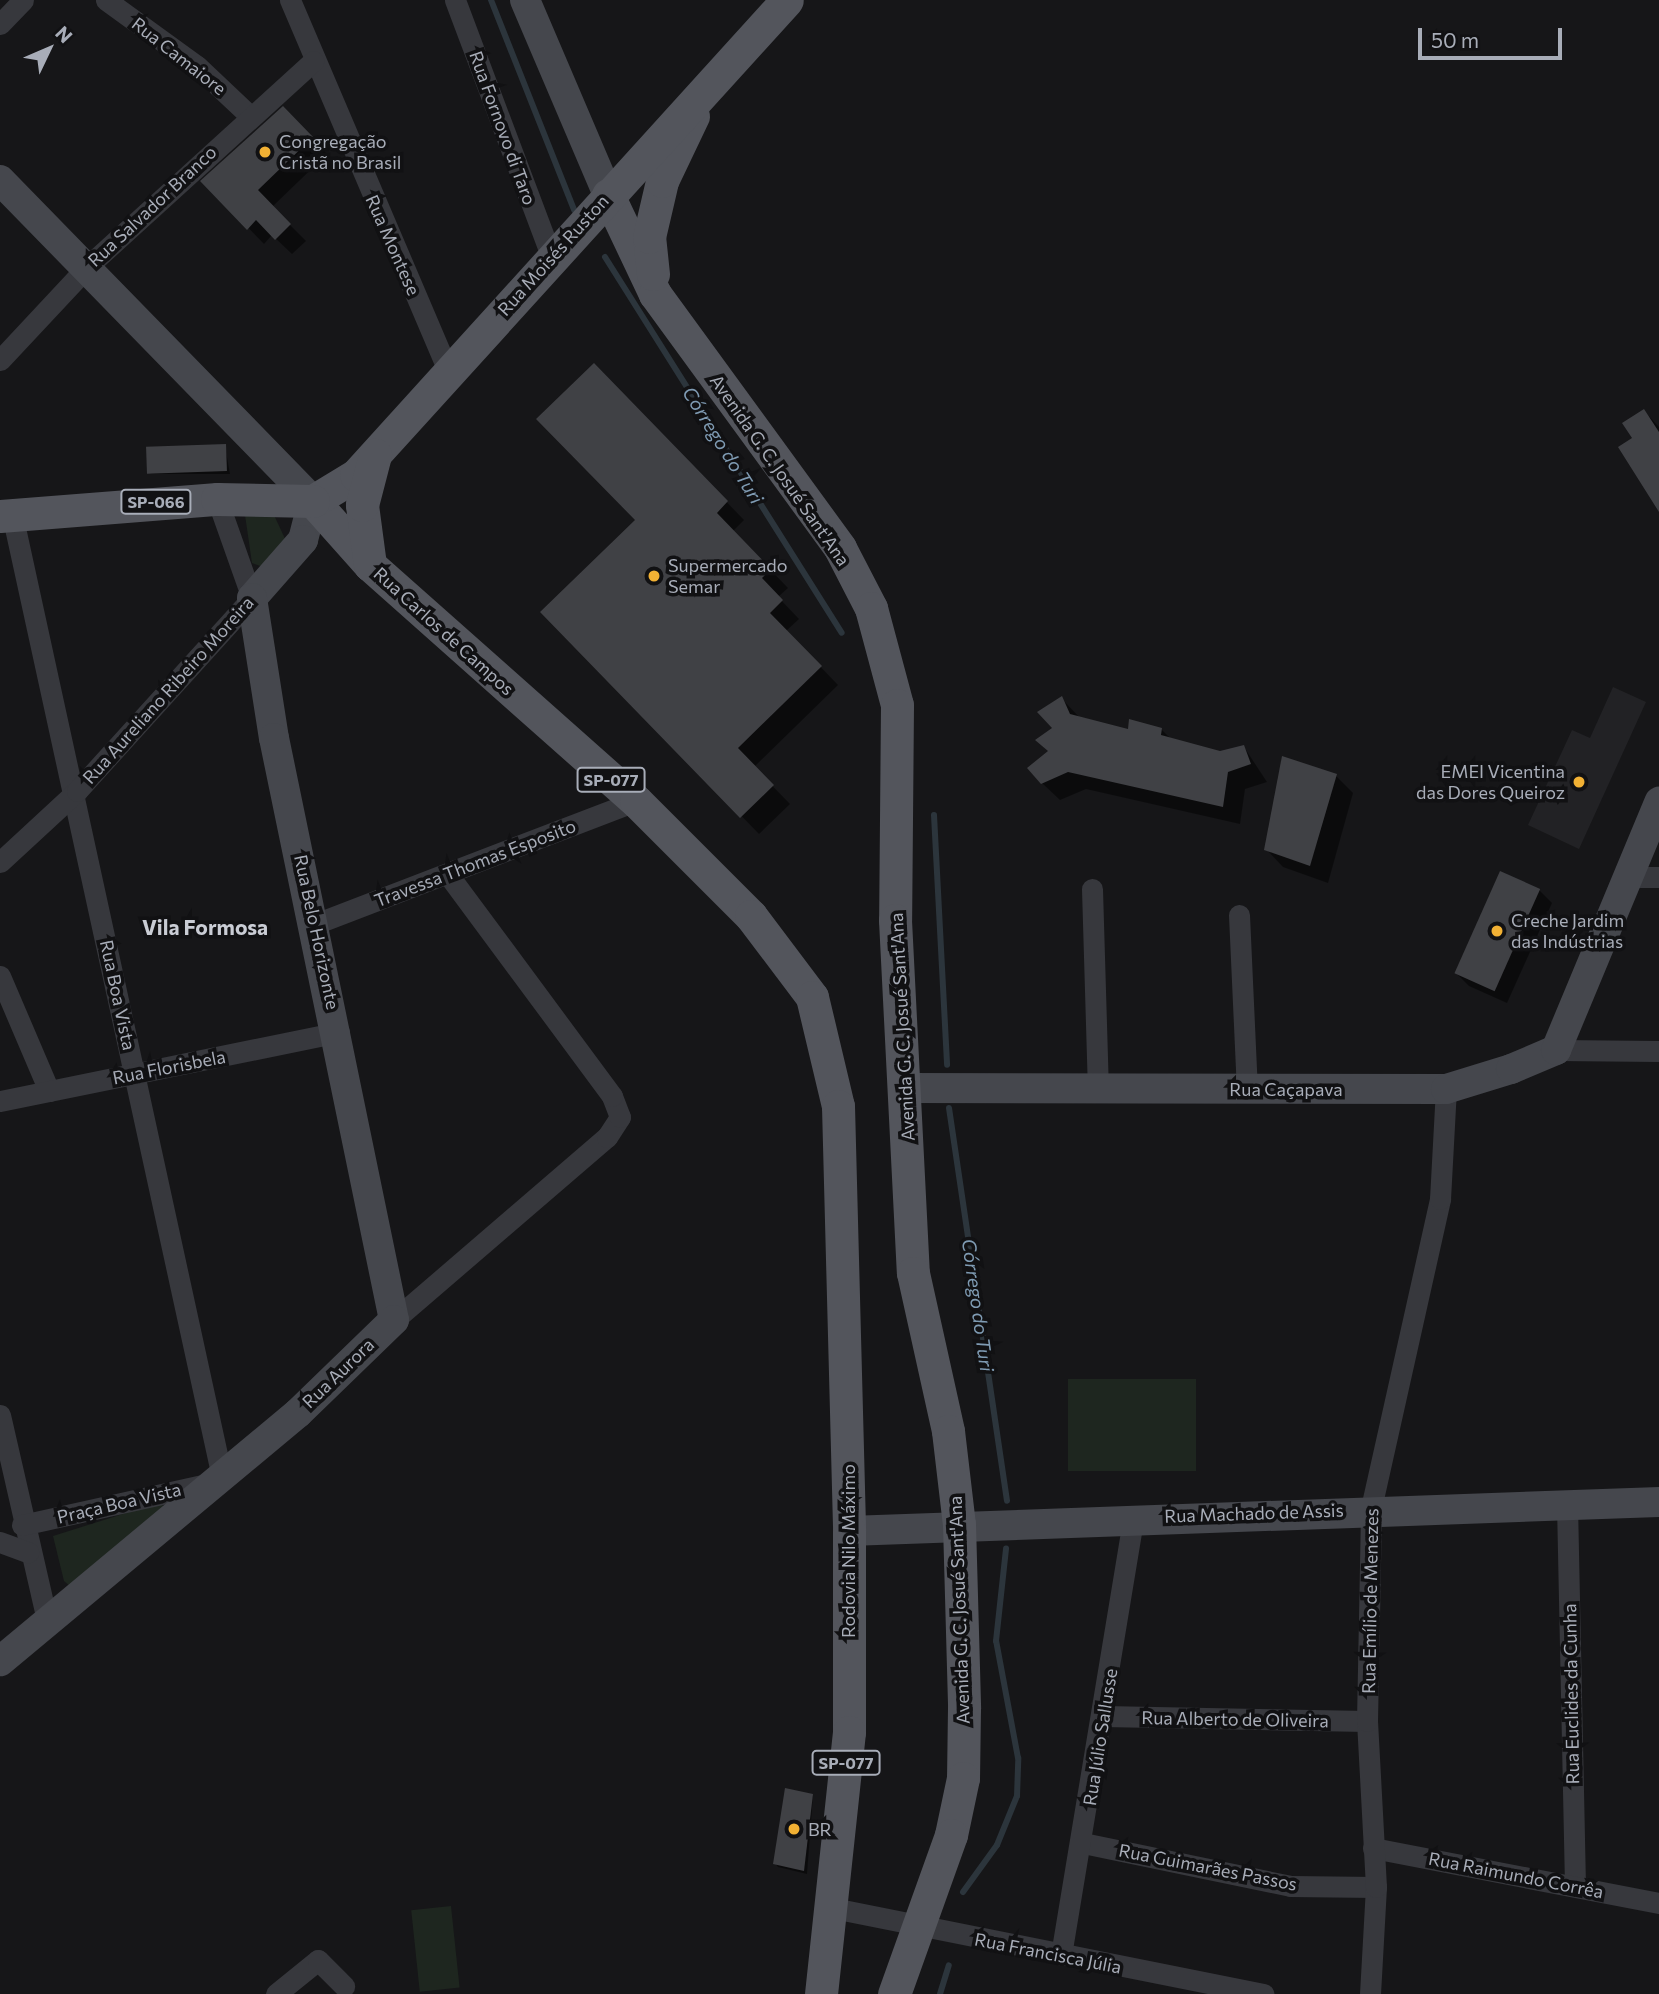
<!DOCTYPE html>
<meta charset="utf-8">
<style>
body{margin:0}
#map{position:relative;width:1659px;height:1994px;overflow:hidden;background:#161618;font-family:Commissioner,sans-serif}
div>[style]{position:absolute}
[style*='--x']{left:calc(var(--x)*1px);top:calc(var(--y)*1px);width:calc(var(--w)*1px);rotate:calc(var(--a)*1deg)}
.built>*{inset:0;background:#222225}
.green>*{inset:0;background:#1e261f;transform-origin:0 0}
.shadow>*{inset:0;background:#0007}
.stream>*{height:6px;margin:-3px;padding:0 3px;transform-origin:3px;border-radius:3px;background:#2c353c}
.building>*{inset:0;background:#404145;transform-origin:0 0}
.street>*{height:21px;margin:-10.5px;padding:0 10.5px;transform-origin:10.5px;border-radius:10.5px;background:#37383d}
.secondary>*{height:30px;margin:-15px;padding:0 15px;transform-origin:15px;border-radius:15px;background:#45474d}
.primary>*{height:33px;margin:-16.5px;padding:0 16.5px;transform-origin:16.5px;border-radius:16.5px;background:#53555c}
.dots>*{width:19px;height:19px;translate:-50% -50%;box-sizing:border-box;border:4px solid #111113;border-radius:50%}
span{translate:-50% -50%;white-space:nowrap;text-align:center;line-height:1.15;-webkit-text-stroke:7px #111113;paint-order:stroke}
.shield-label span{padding:2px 5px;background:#111113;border:2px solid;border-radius:5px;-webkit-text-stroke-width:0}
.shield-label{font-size:16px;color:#a8adb8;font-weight:700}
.street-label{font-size:18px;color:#a8adb8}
.poi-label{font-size:18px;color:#a8adb8}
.left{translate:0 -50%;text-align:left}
.right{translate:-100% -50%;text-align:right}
.water-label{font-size:19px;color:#7f9bb3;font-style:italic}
.quarter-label{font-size:21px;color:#c9ccd4;font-weight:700}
.north{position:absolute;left:14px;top:14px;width:70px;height:70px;-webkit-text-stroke:5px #111113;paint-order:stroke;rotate:46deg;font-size:19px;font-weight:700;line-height:28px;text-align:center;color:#a8adb8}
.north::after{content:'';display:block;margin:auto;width:24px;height:32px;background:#a8adb8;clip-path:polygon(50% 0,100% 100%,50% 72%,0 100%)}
.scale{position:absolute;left:1418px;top:28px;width:144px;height:32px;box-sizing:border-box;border:4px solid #a8adb8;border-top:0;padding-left:9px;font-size:21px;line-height:24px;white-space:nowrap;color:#a8adb8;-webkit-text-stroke:5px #111113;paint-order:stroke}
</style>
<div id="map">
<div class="built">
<i style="clip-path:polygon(1613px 687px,1646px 702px,1579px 849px,1528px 825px,1572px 730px,1590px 738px)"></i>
</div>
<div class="green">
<i style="clip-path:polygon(245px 515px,274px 515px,287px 543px,263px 567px,252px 563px)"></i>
<i style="left:1068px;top:1379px;width:128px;height:92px"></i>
<i style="clip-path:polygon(158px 1503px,164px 1506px,72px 1588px,64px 1581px,53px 1536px)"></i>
<i style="left:451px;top:1906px;width:82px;height:40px;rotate:84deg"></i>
</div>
<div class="shadow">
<i style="clip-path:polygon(283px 109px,327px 154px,272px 207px,306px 241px,292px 254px,272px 235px,264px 244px,203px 181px)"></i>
<i style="clip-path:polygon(594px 365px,744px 520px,733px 531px,788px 588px,778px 597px,799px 619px,786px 631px,838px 685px,754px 767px,790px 804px,759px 834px,543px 612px,637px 520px)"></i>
<i style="clip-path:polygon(1644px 411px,1659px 427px,1659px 508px,1634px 438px)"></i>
<i style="clip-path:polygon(225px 446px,230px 474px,149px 474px)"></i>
<i style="clip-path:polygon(1062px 699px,1081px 719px,1130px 732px,1161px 729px,1172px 740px,1220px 753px,1244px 747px,1267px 782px,1245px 789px,1240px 824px,1086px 789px,1060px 800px,1042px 783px)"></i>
<i style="clip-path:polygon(1336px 776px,1353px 793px,1328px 883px,1283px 867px,1266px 849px)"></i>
<i style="clip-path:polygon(1539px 890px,1552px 903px,1507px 1003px,1469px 986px,1456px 973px)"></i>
<i style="clip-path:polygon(813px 1795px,807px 1874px,778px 1867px,775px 1863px)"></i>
</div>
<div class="stream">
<i style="--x:491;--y:0;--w:226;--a:68.4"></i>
<i style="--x:605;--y:257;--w:444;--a:57.8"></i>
<i style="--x:934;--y:815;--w:250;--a:87"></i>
<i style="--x:949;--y:1108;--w:397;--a:81.6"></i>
<i style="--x:963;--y:1892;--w:58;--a:-54.1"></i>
<i style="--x:997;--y:1845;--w:53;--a:-67.8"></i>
<i style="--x:1017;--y:1796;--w:38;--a:-88"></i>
<i style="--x:1018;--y:1758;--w:119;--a:-100.6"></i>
<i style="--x:996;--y:1641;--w:93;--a:-83.8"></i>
<i style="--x:940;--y:1994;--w:30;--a:-73"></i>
</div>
<div class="building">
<i style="clip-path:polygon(283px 106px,313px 137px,258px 190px,291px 224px,275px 240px,256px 220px,247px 230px,200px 181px)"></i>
<i style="clip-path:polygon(594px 363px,728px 501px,717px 513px,771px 569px,762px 578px,783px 600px,770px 613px,822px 666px,738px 748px,774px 785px,740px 818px,540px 612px,635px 520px,536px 419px)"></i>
<i style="clip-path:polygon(1644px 409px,1659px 432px,1659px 512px,1618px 447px,1632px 438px,1622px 423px)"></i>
<i style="left:226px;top:444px;width:27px;height:80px;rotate:88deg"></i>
<i style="clip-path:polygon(1062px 696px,1070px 714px,1128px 729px,1129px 719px,1162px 728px,1161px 735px,1220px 751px,1244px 745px,1251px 764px,1228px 772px,1223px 807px,1068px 772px,1041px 784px,1027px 768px,1048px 751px,1035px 740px,1052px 728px,1037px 712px)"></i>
<i style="clip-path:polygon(1282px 756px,1337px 774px,1310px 866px,1264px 850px)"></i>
<i style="left:1500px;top:871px;width:44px;height:112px;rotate:24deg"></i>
<i style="clip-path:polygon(785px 1788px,813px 1794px,804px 1871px,773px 1864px)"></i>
</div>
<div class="street">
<i style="--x:106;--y:0;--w:112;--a:36"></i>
<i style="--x:197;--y:66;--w:71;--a:43.3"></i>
<i style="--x:290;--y:0;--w:405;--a:66.9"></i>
<i style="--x:455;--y:0;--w:273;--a:69.4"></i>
<i style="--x:0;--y:24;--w:33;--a:-46"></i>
<i style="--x:0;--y:360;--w:127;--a:-46.9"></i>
<i style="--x:87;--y:267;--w:306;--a:-42.3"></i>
<i style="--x:12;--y:514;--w:986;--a:77.7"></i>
<i style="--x:0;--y:862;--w:105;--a:-42.7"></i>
<i style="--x:77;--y:791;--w:261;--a:-47.8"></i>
<i style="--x:252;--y:598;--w:105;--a:-109.5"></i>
<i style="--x:1627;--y:877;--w:32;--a:0"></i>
<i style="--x:1092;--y:889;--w:201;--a:88.3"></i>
<i style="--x:1239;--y:915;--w:174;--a:87.4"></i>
<i style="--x:315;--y:924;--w:344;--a:-21"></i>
<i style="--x:0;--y:976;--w:125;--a:66.9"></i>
<i style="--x:1556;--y:1050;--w:103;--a:0.6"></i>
<i style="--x:0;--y:1101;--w:346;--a:-11.5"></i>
<i style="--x:394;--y:1320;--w:281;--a:-40.7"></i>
<i style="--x:607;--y:1137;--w:24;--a:-57"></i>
<i style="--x:620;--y:1117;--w:22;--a:-111"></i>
<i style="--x:612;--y:1096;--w:276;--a:-126.5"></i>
<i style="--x:0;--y:1415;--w:210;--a:77.1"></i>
<i style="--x:1567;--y:1504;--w:381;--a:88.8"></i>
<i style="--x:22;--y:1525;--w:194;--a:-12.5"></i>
<i style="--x:0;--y:1542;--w:30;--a:20"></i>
<i style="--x:1103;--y:1716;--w:264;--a:1.1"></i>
<i style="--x:1083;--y:1843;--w:211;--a:11.7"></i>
<i style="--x:1290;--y:1886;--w:86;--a:0.7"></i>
<i style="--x:1373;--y:1848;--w:291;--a:10.9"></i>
<i style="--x:833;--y:1908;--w:439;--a:11.3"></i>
<i style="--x:1061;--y:1955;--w:443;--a:-80.6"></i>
<i style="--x:276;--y:1994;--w:54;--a:-39"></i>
<i style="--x:318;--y:1960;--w:37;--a:45"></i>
<i style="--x:1370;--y:1994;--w:107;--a:-86.8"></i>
<i style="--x:1376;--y:1887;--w:166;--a:-93.1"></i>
<i style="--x:1367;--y:1721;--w:213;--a:-88.9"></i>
<i style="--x:1371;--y:1508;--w:317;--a:-77.4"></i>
<i style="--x:1440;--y:1199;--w:110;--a:-86.9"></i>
</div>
<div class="secondary">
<i style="--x:525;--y:0;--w:212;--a:66.9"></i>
<i style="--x:0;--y:180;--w:448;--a:45.7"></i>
<i style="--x:313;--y:501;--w:40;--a:104.4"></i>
<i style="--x:303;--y:540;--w:77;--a:131.3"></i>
<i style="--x:252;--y:598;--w:142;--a:81.1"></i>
<i style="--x:274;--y:738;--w:594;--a:78.35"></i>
<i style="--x:394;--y:1320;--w:134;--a:135.9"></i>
<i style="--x:298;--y:1413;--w:388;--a:140.2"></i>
<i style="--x:906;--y:1088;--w:540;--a:0.11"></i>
<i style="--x:1446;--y:1089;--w:68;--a:-17.1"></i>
<i style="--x:1511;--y:1069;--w:49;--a:-22.9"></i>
<i style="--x:1556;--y:1050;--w:269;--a:-67.4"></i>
<i style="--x:849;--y:1531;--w:811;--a:-2.05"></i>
</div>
<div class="primary">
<i style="--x:608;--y:195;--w:110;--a:64.6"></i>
<i style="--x:655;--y:294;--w:314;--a:53.9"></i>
<i style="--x:840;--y:548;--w:68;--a:62.7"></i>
<i style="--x:871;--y:608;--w:100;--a:75"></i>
<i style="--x:897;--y:705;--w:215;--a:90.5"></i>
<i style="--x:895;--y:920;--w:353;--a:87.1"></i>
<i style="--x:913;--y:1273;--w:162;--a:77.5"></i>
<i style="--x:948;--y:1431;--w:94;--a:83.3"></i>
<i style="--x:959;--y:1524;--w:184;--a:88.4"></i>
<i style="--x:964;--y:1708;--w:70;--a:90.8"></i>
<i style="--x:963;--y:1778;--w:58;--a:101.9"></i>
<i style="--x:951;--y:1835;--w:169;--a:109.7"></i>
<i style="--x:653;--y:274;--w:37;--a:-96"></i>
<i style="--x:649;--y:237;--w:57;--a:-76.9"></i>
<i style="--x:662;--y:181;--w:72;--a:-64.5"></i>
<i style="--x:313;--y:501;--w:86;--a:48.3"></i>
<i style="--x:370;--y:565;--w:356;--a:41.6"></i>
<i style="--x:636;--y:801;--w:163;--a:45"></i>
<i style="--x:751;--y:916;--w:101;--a:53"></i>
<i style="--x:812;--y:997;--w:112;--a:76.6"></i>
<i style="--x:838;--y:1106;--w:425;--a:88.5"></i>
<i style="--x:849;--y:1531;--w:201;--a:90"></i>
<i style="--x:849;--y:1732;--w:263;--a:96.1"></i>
<i style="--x:313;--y:501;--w:50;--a:-31.2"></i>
<i style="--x:356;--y:475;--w:641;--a:-47.78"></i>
<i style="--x:0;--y:516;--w:218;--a:-4.5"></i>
<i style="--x:217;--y:499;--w:96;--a:1.2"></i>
<i style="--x:370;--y:565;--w:61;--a:-97.6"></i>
<i style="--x:362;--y:505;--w:52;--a:-75.4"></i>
</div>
<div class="dots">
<i style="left:265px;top:152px;background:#f2b134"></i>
<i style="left:654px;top:576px;background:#f2b134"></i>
<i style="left:1579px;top:782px;background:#f2b134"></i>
<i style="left:1497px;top:931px;background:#f2b134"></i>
<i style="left:794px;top:1829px;background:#f2b134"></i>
</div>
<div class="shield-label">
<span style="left:156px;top:502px">SP-066</span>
<span style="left:611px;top:780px">SP-077</span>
<span style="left:846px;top:1763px">SP-077</span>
</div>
<div class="street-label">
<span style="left:179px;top:56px;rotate:38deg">Rua Camaiore</span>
<span style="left:503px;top:128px;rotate:70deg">Rua Fornovo di Taro</span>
<span style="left:152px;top:206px;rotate:-43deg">Rua Salvador Branco</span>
<span style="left:393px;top:245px;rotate:66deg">Rua Montese</span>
<span style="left:553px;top:255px;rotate:-48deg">Rua Moisés Ruston</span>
<span style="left:780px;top:470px;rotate:55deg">Avenida G. C. Josué Sant'Ana</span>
<span style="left:444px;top:631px;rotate:42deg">Rua Carlos de Campos</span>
<span style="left:168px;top:690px;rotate:-48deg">Rua Aureliano Ribeiro Moreira</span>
<span style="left:475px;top:863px;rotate:-21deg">Travessa Thomas Esposito</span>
<span style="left:317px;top:932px;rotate:78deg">Rua Belo Horizonte</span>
<span style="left:118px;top:995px;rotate:78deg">Rua Boa Vista</span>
<span style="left:902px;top:1027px;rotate:-93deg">Avenida G. C. Josué Sant'Ana</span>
<span style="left:169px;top:1067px;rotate:-11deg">Rua Florisbela</span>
<span style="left:1286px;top:1089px">Rua Caçapava</span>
<span style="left:338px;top:1373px;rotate:-44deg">Rua Aurora</span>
<span style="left:119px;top:1503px;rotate:-13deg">Praça Boa Vista</span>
<span style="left:1254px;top:1513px;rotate:-2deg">Rua Machado de Assis</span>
<span style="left:848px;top:1551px;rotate:-90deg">Rodovia Nilo Máximo</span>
<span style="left:1370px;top:1601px;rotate:-89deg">Rua Emílio de Menezes</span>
<span style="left:959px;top:1610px;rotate:-92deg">Avenida G. C. Josué Sant'Ana</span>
<span style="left:1571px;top:1694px;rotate:-91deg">Rua Euclides da Cunha</span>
<span style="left:1235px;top:1719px;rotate:1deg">Rua Alberto de Oliveira</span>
<span style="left:1100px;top:1737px;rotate:-81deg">Rua Júlio Sallusse</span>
<span style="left:1208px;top:1867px;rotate:11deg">Rua Guimarães Passos</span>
<span style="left:1516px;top:1875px;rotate:11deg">Rua Raimundo Corrêa</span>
<span style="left:1048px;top:1953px;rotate:11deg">Rua Francisca Júlia</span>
</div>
<div class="poi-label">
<span class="left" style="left:279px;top:152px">Congregação<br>Cristã no Brasil</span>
<span class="left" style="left:668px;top:576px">Supermercado<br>Semar</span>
<span class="right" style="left:1565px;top:782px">EMEI Vicentina<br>das Dores Queiroz</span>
<span class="left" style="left:1511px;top:931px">Creche Jardim<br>das Indústrias</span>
<span class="left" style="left:808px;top:1829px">BR</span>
</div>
<div class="water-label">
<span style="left:723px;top:445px;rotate:58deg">Córrego do Turi</span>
<span style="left:978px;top:1305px;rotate:82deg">Córrego do Turi</span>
</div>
<div class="quarter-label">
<span style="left:205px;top:927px">Vila Formosa</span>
</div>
<div class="north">N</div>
<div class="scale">50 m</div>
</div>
